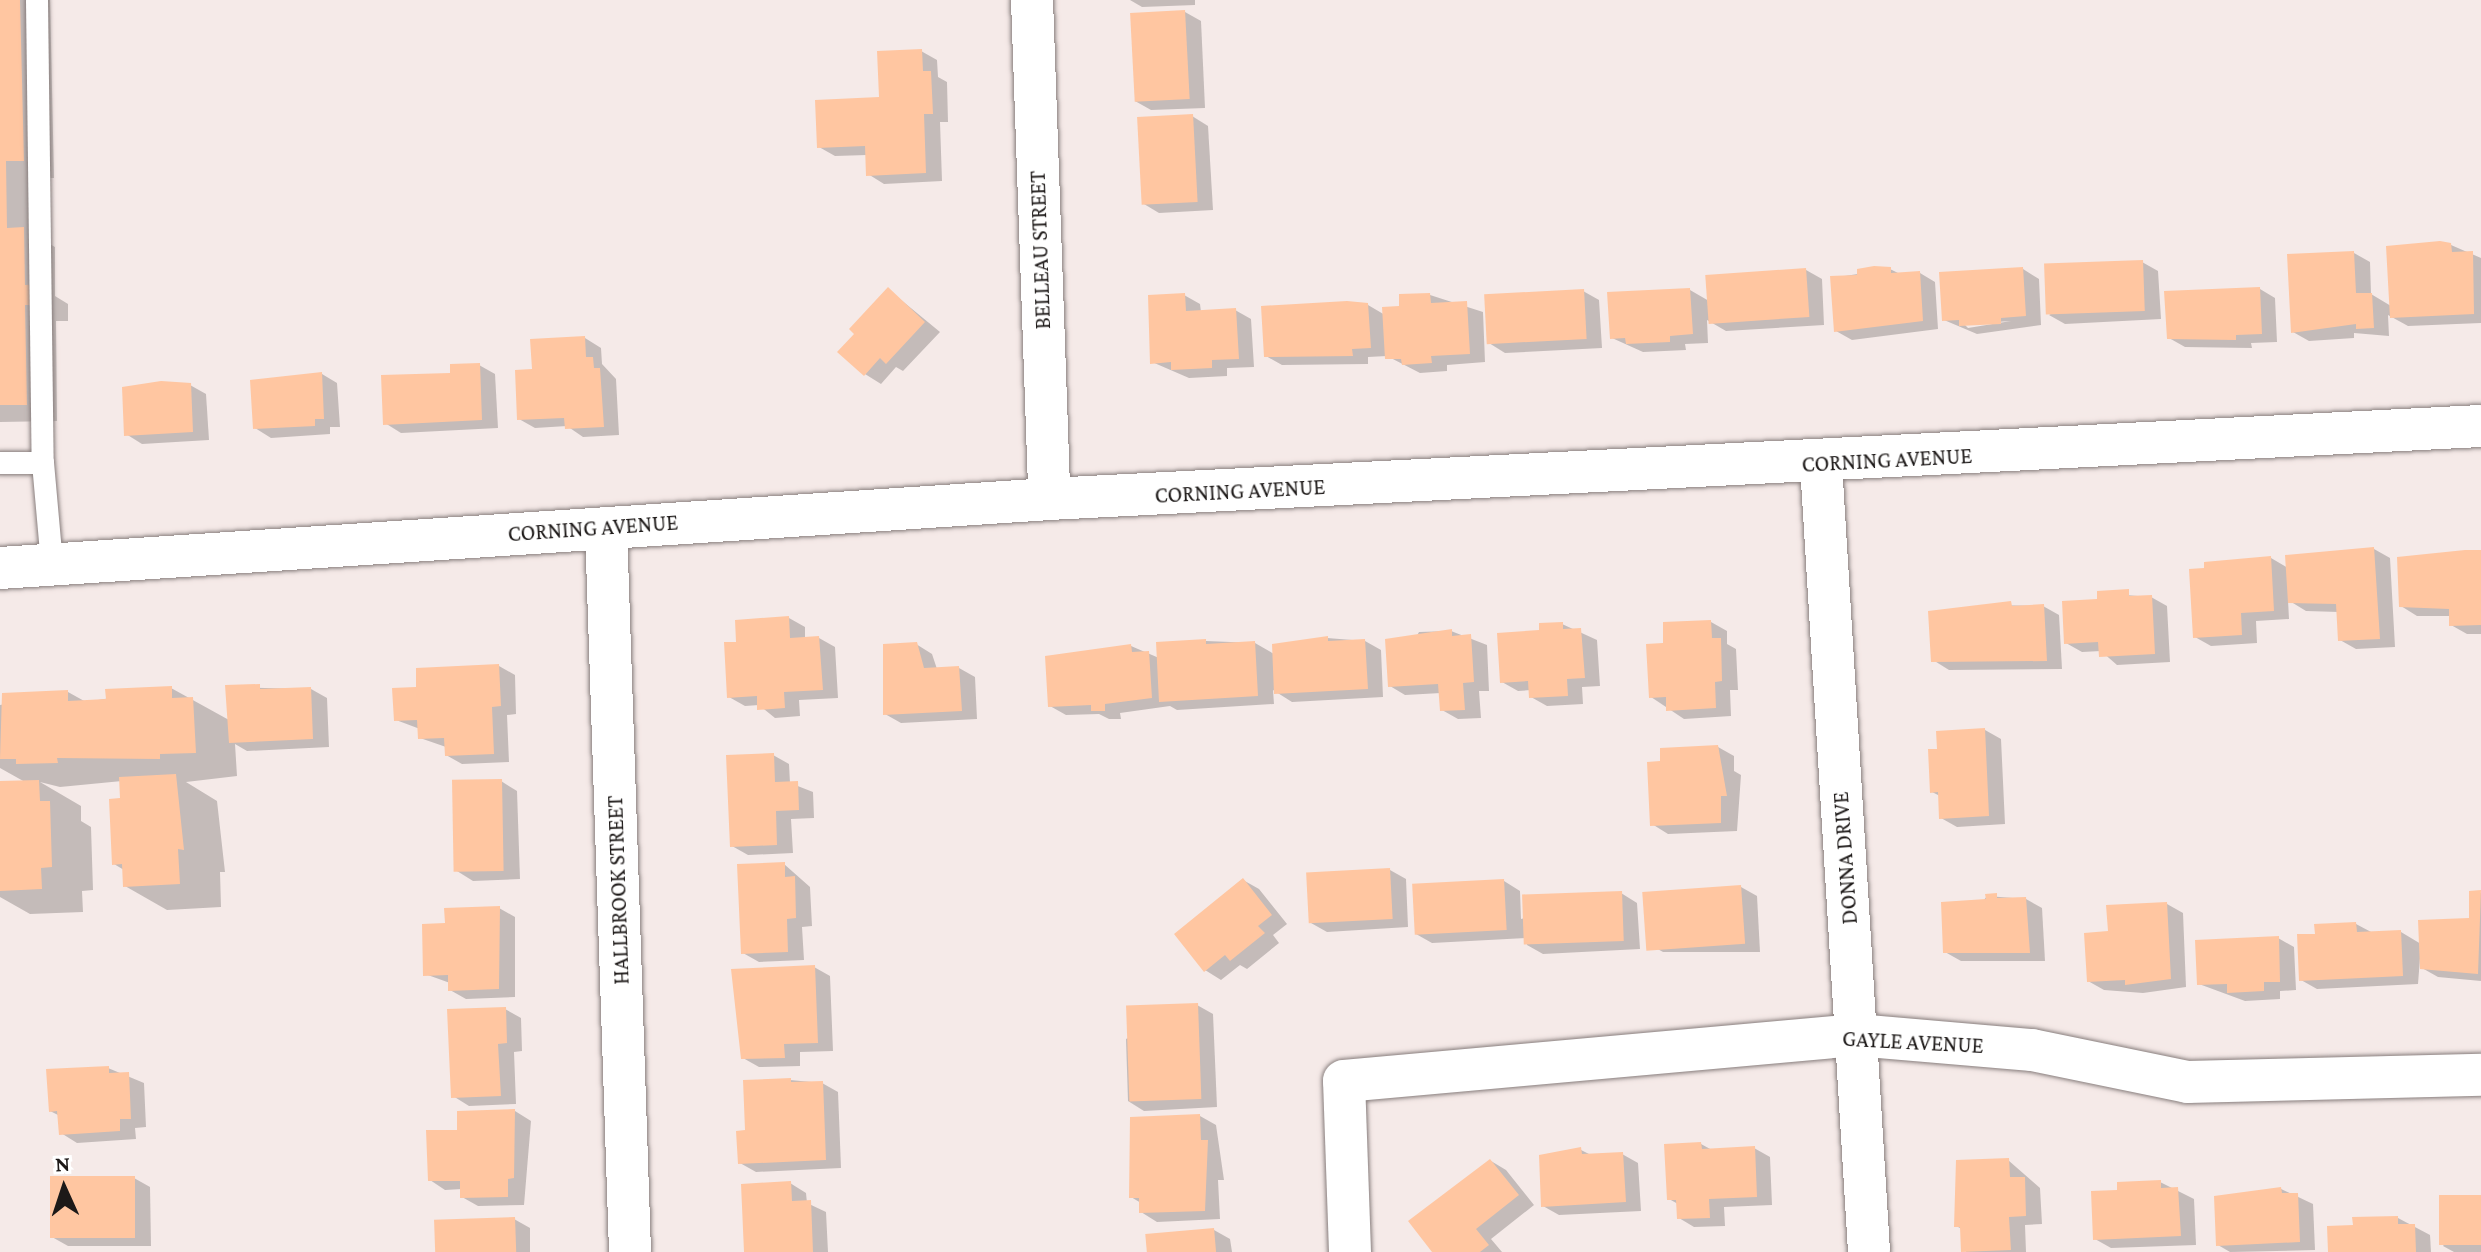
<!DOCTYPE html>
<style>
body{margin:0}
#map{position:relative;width:2481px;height:1252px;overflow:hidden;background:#f5eae8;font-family:"Crimson Pro",serif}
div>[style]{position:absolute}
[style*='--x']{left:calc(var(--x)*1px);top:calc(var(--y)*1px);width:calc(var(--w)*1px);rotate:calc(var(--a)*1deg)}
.shadow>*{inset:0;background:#0003}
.building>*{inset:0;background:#ffc6a1;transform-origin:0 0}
.roads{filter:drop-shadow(0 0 2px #887e7d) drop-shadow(0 0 2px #887e7d)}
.lane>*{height:22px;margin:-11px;padding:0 11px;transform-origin:11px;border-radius:11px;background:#fff}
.street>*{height:42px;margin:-21px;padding:0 21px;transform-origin:21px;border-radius:21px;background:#fff}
span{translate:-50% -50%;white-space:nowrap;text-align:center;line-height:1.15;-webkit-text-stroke:7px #fff;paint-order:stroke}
.street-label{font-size:22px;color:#1d1918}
.north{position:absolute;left:24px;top:1148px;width:80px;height:80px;-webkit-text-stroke:6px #fff;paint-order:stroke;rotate:357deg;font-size:22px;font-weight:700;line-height:32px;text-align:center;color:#1d1918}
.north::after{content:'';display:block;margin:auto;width:28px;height:36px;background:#1d1918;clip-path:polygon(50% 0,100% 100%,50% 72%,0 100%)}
</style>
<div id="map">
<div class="shadow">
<i style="clip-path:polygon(0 0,50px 0,54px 178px,36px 178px,37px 237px,55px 247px,55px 296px,68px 304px,68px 321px,56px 321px,57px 421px,0 422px)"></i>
<i style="clip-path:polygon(1130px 0,1195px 0,1195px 5px,1142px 7px)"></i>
<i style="clip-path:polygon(1185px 12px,1201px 21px,1205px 108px,1151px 110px,1135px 101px)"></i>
<i style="clip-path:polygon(921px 51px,937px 60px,938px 77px,947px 82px,948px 122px,940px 122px,942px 181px,884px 184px,868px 174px,867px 155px,835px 156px,819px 147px,881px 99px)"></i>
<i style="clip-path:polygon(1192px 116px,1208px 126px,1213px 210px,1159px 213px,1144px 204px)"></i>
<i style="clip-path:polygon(2451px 245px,2481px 258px,2481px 323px,2408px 326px,2388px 315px,2389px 336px,2354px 333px,2354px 338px,2309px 341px,2293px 332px,2354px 253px,2370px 262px,2371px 294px,2391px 306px)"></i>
<i style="clip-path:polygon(2142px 262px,2158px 271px,2161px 319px,2065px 324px,2049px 315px)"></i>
<i style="clip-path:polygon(1890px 269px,1900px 274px,1920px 273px,1935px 282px,1938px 329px,1852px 340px,1836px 331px,1832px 278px)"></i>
<i style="clip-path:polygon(evenodd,2023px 269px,2039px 279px,2041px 325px,1977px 334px,1944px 320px,2023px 269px,2011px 321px,1968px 328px,1964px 324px,2011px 321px)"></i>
<i style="clip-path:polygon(1806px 270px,1822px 279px,1824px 325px,1726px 331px,1707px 320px,1708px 343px,1685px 344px,1686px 350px,1643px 352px,1612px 338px,1690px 290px,1709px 301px)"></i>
<i style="clip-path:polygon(2260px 289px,2275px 298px,2277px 342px,2251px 343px,2252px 348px,2185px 347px,2169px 338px)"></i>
<i style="clip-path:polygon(889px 290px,940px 332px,903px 371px,896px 367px,881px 384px,865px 374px)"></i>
<i style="clip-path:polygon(1583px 291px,1599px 300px,1602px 348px,1505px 353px,1489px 343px)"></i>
<i style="clip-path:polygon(1184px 295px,1200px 304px,1201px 312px,1235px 310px,1251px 319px,1254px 367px,1227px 368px,1227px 376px,1189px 378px,1152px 362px)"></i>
<i style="clip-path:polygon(1430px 295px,1483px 312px,1485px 362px,1447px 365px,1447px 371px,1420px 373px,1387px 356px,1368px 357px,1368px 364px,1282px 365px,1266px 356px,1368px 305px,1385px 315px)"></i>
<i style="clip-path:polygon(585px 338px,601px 348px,602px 364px,616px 379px,619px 435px,583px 437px,567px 426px,535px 428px,519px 419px,534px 371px)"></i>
<i style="clip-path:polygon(479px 365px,495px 374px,498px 428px,401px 433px,385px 423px,452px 374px)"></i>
<i style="clip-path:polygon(322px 374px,337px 383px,340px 427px,330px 427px,330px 434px,271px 438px,255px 428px)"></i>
<i style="clip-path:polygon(190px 385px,206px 394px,209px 440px,142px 444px,126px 434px)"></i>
<i style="clip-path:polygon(2374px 549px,2390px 558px,2395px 647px,2356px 649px,2340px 640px,2339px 612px,2306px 611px,2288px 600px,2289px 619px,2256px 621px,2257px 643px,2211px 646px,2195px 637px,2271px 558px,2288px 568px)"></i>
<i style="clip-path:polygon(2481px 552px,2481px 634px,2467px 634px,2451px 625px,2451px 616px,2417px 616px,2401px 606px)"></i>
<i style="clip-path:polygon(2099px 593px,2151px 597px,2167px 606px,2170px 662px,2117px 665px,2101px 651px,2082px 652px,2066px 643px,2100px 601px)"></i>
<i style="clip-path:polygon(1982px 605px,2043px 606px,2059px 615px,2062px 669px,1949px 670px,1933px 660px)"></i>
<i style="clip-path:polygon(789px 618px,805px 627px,805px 639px,819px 638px,835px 647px,838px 698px,799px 700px,800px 716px,775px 718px,759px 705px,745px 706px,729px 697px,738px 644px)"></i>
<i style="clip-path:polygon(1711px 622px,1727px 631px,1727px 644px,1736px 649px,1738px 690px,1730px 690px,1731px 716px,1684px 719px,1651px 697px,1665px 645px)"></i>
<i style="clip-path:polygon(1562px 624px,1597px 640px,1600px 686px,1582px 687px,1583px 704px,1547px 706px,1531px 697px,1531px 690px,1518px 691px,1502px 682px,1541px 632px)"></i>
<i style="clip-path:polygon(1451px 631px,1487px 645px,1489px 691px,1479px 691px,1481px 718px,1458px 719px,1442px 710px,1441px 693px,1405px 695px,1390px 686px,1419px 632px)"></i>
<i style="clip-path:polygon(1327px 638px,1365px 641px,1381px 650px,1383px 697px,1292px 702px,1273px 690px,1274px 704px,1177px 710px,1170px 706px,1120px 713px,1121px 719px,1109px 719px,1099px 714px,1066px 715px,1050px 706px,1131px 646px,1159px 658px,1206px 641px,1255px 643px,1274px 654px)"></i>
<i style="clip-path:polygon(916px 644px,932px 654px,937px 669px,959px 668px,975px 677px,977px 719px,901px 723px,885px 714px)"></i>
<i style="clip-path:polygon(499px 666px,515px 675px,516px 714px,507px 715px,509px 762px,462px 764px,446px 755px,446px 747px,420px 738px,420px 729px,396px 720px,418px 689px)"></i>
<i style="clip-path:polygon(227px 687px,311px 689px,327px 698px,329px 747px,247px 751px,235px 744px,237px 776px,186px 782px,217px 801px,225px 872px,220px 872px,221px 907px,167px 910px,125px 886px,124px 870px,114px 864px,122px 781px,60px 787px,40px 782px,81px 806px,81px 821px,91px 827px,93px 890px,82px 891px,83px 912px,30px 914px,0 897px,0 783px,25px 782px,0 768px,0 705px,68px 692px,86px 702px,171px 688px,229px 720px)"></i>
<i style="clip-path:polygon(1985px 730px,2001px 739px,2005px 824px,1957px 827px,1941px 818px,1940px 796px,1932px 792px)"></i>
<i style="clip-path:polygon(1718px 747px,1734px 756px,1734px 771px,1741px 775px,1737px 831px,1668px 834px,1652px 824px)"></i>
<i style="clip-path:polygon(773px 755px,789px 764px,790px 783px,813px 792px,814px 818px,791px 819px,793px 853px,748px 855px,732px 846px)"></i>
<i style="clip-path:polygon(501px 781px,517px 791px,520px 879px,473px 881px,457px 871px)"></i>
<i style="clip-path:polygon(784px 864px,810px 887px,812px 926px,802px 927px,804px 960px,759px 962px,743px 953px)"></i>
<i style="clip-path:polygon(1390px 870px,1406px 879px,1408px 927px,1327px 932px,1311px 923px)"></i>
<i style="clip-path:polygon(1243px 880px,1259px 889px,1287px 924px,1273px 935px,1279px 943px,1247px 969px,1240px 965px,1221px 980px,1205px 970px)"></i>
<i style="clip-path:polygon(1504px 881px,1520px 891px,1521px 919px,1621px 893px,1637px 903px,1640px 949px,1543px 954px,1527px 945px,1526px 938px,1432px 943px,1416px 934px)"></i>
<i style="clip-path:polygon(1741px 887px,1757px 896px,1760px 952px,1663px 952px,1647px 943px)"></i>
<i style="clip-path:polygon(2471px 893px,2481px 893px,2481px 981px,2438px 977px,2422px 968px,2421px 945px,2418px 984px,2317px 989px,2301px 980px,2317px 936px,2356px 924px,2373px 933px,2401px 932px,2421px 944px,2471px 920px)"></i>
<i style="clip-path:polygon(1987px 896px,2026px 899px,2042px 908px,2045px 961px,1961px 961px,1945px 952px)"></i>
<i style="clip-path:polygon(2167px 904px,2183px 913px,2186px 987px,2143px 993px,2104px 990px,2088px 981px,2110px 933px)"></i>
<i style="clip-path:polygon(499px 908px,515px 917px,515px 997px,466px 999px,450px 990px,450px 983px,425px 974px,447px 925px)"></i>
<i style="clip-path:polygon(2278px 938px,2294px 947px,2296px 990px,2280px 991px,2280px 999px,2245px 1001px,2199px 984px)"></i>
<i style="clip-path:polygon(814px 967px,830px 976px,833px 1051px,800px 1052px,800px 1066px,759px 1067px,743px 1058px)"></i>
<i style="clip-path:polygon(1197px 1005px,1213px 1014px,1217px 1107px,1144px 1111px,1128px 1101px,1126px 1039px)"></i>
<i style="clip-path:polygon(505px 1009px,521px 1018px,522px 1051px,514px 1052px,516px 1104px,469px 1106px,453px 1096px)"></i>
<i style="clip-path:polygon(108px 1068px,144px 1083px,146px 1127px,135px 1128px,136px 1139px,77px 1143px,61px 1133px,60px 1116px,50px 1111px)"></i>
<i style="clip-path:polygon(790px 1080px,822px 1083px,838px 1092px,841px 1168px,756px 1172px,740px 1163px,747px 1132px)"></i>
<i style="clip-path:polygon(515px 1111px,531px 1121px,524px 1205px,478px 1206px,462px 1197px,462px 1189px,445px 1190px,430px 1180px,459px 1132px)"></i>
<i style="clip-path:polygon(1200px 1116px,1216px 1125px,1224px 1180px,1218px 1180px,1220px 1219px,1157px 1222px,1141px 1212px,1141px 1203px,1131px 1197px)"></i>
<i style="clip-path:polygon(1701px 1144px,1712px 1150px,1754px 1148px,1770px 1157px,1772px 1205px,1724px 1207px,1725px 1226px,1694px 1227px,1679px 1218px,1678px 1204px,1669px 1199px)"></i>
<i style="clip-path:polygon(1581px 1150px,1591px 1155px,1622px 1154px,1638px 1163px,1641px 1211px,1559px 1215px,1543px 1206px)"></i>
<i style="clip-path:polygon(2008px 1160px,2040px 1188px,2042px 1224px,2025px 1225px,2026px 1252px,1966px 1252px,1962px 1229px,1956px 1226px)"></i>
<i style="clip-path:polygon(1491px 1161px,1506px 1170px,1534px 1205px,1491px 1239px,1502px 1252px,1435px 1252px)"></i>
<i style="clip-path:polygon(134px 1178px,150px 1187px,151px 1246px,68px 1246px,52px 1237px)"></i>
<i style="clip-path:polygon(2160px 1182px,2194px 1199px,2196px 1245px,2111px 1248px,2095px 1239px,2119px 1192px)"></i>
<i style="clip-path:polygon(790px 1183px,806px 1193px,807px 1203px,826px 1212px,828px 1252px,746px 1252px)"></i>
<i style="clip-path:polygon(2281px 1189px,2313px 1204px,2315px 1250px,2230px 1252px,2218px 1245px)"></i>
<i style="clip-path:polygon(2481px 1197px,2481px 1252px,2454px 1252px,2443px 1246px)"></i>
<i style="clip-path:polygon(2398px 1218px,2430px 1235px,2431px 1252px,2330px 1252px,2355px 1227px)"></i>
<i style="clip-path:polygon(514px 1219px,530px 1228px,530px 1252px,439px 1252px)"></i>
<i style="clip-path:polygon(1214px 1230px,1230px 1239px,1232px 1252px,1148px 1252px)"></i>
</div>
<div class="building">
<i style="clip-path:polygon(0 0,20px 0,24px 161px,6px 161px,7px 228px,24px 227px,25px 285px,38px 284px,38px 305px,25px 305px,27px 405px,0 405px)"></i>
<i style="left:1185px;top:10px;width:89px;height:55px;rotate:87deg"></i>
<i style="clip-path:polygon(922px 49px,923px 71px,931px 71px,933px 114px,924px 114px,926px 173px,866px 176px,865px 146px,817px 148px,815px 100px,879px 97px,877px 51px)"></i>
<i style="left:1193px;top:114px;width:88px;height:56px;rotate:87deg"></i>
<i style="clip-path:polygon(2440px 241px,2451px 243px,2452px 252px,2473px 251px,2474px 314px,2390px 318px,2386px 246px)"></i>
<i style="clip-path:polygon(2354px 251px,2356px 293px,2372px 293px,2374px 328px,2356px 329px,2356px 324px,2291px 333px,2287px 254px)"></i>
<i style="left:2143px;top:260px;width:51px;height:99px;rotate:88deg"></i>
<i style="clip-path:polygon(1874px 266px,1891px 267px,1891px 273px,1920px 271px,1923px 321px,1834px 332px,1830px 276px,1857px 275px,1857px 269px)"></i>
<i style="clip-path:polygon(2023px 267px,2026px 316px,2001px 318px,2001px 324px,1959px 326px,1959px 320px,1942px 321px,1939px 272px)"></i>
<i style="left:1806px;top:268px;width:49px;height:101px;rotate:86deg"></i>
<i style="clip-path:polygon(888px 287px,925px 322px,886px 364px,880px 358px,864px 376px,837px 352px,854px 334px,849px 329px)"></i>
<i style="clip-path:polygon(2260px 287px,2262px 334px,2236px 335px,2236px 340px,2167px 339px,2164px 291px)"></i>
<i style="clip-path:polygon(1690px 288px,1693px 334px,1670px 336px,1670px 342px,1626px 344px,1625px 338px,1610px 339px,1607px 292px)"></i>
<i style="left:1584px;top:289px;width:50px;height:100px;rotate:87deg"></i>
<i style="clip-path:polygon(1185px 293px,1186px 311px,1236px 308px,1239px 359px,1212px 360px,1212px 368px,1171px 370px,1171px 362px,1150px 364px,1148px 295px)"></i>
<i style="clip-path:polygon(1430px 293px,1431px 303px,1467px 301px,1470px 354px,1431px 356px,1432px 363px,1402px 365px,1401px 359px,1385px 359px,1382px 307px,1399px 306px,1399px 294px)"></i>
<i style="clip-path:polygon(1347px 301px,1368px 303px,1371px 348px,1352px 349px,1353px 356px,1264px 357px,1261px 306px)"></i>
<i style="clip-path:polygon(585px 336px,586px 357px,593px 357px,594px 368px,600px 368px,604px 427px,565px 429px,564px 418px,517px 420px,515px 370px,532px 369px,530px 339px)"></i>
<i style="clip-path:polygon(480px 363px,482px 420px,383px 425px,381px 375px,450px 373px,450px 364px)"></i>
<i style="clip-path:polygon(322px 372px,324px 419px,315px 419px,315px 426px,253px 429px,250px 380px)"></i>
<i style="clip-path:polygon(161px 381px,191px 383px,193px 432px,124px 436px,122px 387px)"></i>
<i style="clip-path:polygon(2374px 547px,2380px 639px,2338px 641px,2336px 604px,2288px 603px,2285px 555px)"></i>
<i style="clip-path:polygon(2465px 550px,2481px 550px,2481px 625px,2449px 626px,2449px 609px,2399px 607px,2397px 557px)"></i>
<i style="clip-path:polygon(2271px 556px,2274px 611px,2241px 613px,2242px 635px,2193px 638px,2189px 569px,2204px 568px,2204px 562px)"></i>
<i style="clip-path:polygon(2129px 589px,2129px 596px,2152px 595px,2155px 654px,2099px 657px,2098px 642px,2064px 644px,2062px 601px,2097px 599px,2097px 591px)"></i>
<i style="clip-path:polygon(2011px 601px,2012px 606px,2044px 604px,2047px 661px,1931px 662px,1928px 611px)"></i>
<i style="clip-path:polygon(789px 616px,790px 638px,819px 636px,823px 690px,784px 692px,785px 708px,757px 710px,757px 696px,727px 698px,724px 642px,736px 642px,735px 620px)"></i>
<i style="clip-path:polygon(1711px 620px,1712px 638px,1721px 638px,1722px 681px,1715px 682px,1716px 708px,1666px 711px,1666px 697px,1649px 698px,1646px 644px,1663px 643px,1663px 622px)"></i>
<i style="clip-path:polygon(1563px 622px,1563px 629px,1581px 628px,1585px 678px,1567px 679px,1568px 696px,1529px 698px,1528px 681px,1500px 683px,1497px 633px,1539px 630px,1539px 623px)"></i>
<i style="clip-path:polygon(1452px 629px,1452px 636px,1471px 634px,1474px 682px,1463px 683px,1465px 710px,1440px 711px,1438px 684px,1388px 687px,1385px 639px)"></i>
<i style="clip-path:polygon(1328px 636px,1328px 641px,1365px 639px,1368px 689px,1274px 694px,1272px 644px)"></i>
<i style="clip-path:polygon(1206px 639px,1206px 644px,1255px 641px,1258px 696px,1159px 702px,1156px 642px)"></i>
<i style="clip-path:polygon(917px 642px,924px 668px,959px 666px,962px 711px,883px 715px,883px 644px)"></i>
<i style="clip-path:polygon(1131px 644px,1132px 652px,1149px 651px,1152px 698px,1105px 704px,1105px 711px,1091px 711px,1091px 705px,1048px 707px,1045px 656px)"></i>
<i style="clip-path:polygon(499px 664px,501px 706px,492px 707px,494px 754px,445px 756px,444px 738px,418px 739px,417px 720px,394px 721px,392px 688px,416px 687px,416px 668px)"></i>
<i style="clip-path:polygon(260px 684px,260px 689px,311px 687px,313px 739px,229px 743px,225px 685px)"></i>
<i style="clip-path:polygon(172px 686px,172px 698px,193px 697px,196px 753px,160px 754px,160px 759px,57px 758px,58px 763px,16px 764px,16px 759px,0 759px,2px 693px,68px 690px,68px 701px,106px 699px,105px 689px)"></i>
<i style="clip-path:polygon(1985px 728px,1989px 816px,1939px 819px,1938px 792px,1930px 793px,1928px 749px,1937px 749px,1936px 731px)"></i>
<i style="clip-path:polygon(1718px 745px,1727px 796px,1721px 796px,1721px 823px,1650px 826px,1647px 762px,1660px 761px,1660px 748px)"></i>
<i style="clip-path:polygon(774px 753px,775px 782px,798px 781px,799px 810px,776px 811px,777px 845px,730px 847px,726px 755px)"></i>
<i style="clip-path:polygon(176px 774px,184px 850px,178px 849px,180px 884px,123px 887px,122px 864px,112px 865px,109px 799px,120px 798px,119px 777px)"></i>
<i style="left:502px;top:779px;width:92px;height:50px;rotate:89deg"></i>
<i style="clip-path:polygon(39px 780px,40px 801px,50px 801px,52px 867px,41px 868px,42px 889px,0 891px,0 781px)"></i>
<i style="clip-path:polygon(785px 862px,785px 877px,795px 876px,796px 918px,787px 919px,788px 952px,741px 954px,737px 864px)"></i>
<i style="left:1390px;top:868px;width:51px;height:84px;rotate:87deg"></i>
<i style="clip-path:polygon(1243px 878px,1272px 915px,1258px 926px,1265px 933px,1230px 961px,1225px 955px,1204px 972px,1174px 934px)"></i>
<i style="left:1504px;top:879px;width:51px;height:92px;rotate:87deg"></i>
<i style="left:1741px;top:885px;width:59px;height:99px;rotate:86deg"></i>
<i style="clip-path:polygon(2481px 890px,2478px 974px,2420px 969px,2418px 920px,2469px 918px,2469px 891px)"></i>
<i style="left:1622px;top:891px;width:50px;height:100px;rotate:88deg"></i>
<i style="clip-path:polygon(1997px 893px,1997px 898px,2026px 897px,2030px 953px,1943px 953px,1941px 902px,1986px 899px,1985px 894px)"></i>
<i style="clip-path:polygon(2167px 902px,2171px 979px,2125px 985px,2125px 980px,2087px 982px,2084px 933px,2108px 931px,2106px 905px)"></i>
<i style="clip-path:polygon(500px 906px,499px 989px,448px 991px,448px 975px,423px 976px,422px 924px,445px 923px,444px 908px)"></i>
<i style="clip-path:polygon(2356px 922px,2357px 932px,2401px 930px,2403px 976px,2299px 981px,2297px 934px,2315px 934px,2314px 924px)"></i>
<i style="clip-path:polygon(2279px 936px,2280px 982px,2264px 982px,2264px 991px,2227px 993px,2227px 984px,2197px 985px,2195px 940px)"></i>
<i style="clip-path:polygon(815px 965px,818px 1043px,784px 1044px,785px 1058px,741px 1059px,731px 969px)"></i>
<i style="left:1198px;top:1003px;width:96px;height:72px;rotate:88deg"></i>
<i style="clip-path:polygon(506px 1007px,507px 1043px,498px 1044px,501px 1096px,451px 1098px,447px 1009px)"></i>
<i style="clip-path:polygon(109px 1066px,109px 1073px,129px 1072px,131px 1119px,120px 1119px,120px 1131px,59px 1135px,57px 1111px,49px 1112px,46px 1069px)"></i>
<i style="clip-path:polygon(791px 1078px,791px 1082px,823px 1081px,826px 1160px,738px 1164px,736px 1131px,745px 1130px,743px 1080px)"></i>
<i style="clip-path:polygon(515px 1109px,514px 1178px,508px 1179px,508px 1197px,460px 1198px,460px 1181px,428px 1181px,426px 1130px,457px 1130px,457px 1111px)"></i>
<i style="clip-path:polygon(1200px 1114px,1201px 1140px,1208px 1140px,1205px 1211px,1139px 1213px,1139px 1198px,1129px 1198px,1130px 1117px)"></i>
<i style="clip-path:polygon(1701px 1142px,1702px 1149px,1755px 1146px,1757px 1197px,1709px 1199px,1710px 1218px,1677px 1219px,1676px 1200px,1667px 1200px,1664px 1144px)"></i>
<i style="clip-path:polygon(1581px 1147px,1582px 1154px,1623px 1152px,1626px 1202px,1541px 1207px,1539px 1155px)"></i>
<i style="clip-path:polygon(2009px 1158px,2010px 1177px,2025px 1177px,2026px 1216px,2009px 1217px,2011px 1250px,1961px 1252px,1960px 1227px,1954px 1227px,1956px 1160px)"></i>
<i style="clip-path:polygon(1490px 1159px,1519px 1195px,1476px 1229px,1489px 1245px,1480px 1252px,1432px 1252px,1408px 1221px)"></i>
<i style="left:135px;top:1176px;width:62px;height:85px;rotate:90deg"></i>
<i style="clip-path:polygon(2161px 1180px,2161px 1188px,2178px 1187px,2181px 1236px,2093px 1240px,2091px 1191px,2117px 1190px,2117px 1182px)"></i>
<i style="clip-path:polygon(791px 1181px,792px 1201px,811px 1200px,813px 1252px,744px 1252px,741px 1184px)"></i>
<i style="clip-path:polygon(2281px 1187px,2282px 1193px,2298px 1193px,2300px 1242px,2216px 1246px,2214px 1196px)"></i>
<i style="left:2481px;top:1195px;width:50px;height:42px;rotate:90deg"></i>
<i style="clip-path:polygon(2398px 1216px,2398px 1224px,2415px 1224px,2416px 1252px,2328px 1252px,2327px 1226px,2353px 1225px,2352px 1217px)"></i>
<i style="left:515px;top:1217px;width:35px;height:81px;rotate:88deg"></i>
<i style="left:1214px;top:1228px;width:24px;height:69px;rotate:85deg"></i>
</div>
<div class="roads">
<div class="lane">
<i style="--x:37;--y:0;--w:463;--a:89.3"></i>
<i style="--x:0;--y:463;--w:43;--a:0"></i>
<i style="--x:43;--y:463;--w:101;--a:84.9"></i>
</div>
<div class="street">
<i style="--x:1032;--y:0;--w:499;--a:88"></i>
<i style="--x:1821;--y:464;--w:789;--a:86.51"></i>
<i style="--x:606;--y:528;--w:724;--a:88.1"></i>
<i style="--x:0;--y:568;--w:1051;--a:-3.76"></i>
<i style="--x:1049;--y:499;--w:1434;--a:-2.92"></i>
<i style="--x:1350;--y:1252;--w:171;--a:-92"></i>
<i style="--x:1344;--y:1081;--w:514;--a:-5.13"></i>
<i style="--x:1856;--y:1035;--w:177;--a:4.9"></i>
<i style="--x:2032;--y:1050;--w:159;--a:11.6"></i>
<i style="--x:2188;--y:1082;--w:293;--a:-1.4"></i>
</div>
</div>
<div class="street-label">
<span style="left:1040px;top:250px;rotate:-92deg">BELLEAU STREET</span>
<span style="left:1887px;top:460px;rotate:-3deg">CORNING AVENUE</span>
<span style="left:1240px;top:491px;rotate:-3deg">CORNING AVENUE</span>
<span style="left:593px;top:528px;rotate:-4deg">CORNING AVENUE</span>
<span style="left:1845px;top:858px;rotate:-94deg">DONNA DRIVE</span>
<span style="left:618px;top:890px;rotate:-92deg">HALLBROOK STREET</span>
<span style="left:1913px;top:1042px;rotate:3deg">GAYLE AVENUE</span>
</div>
<div class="north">N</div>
</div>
